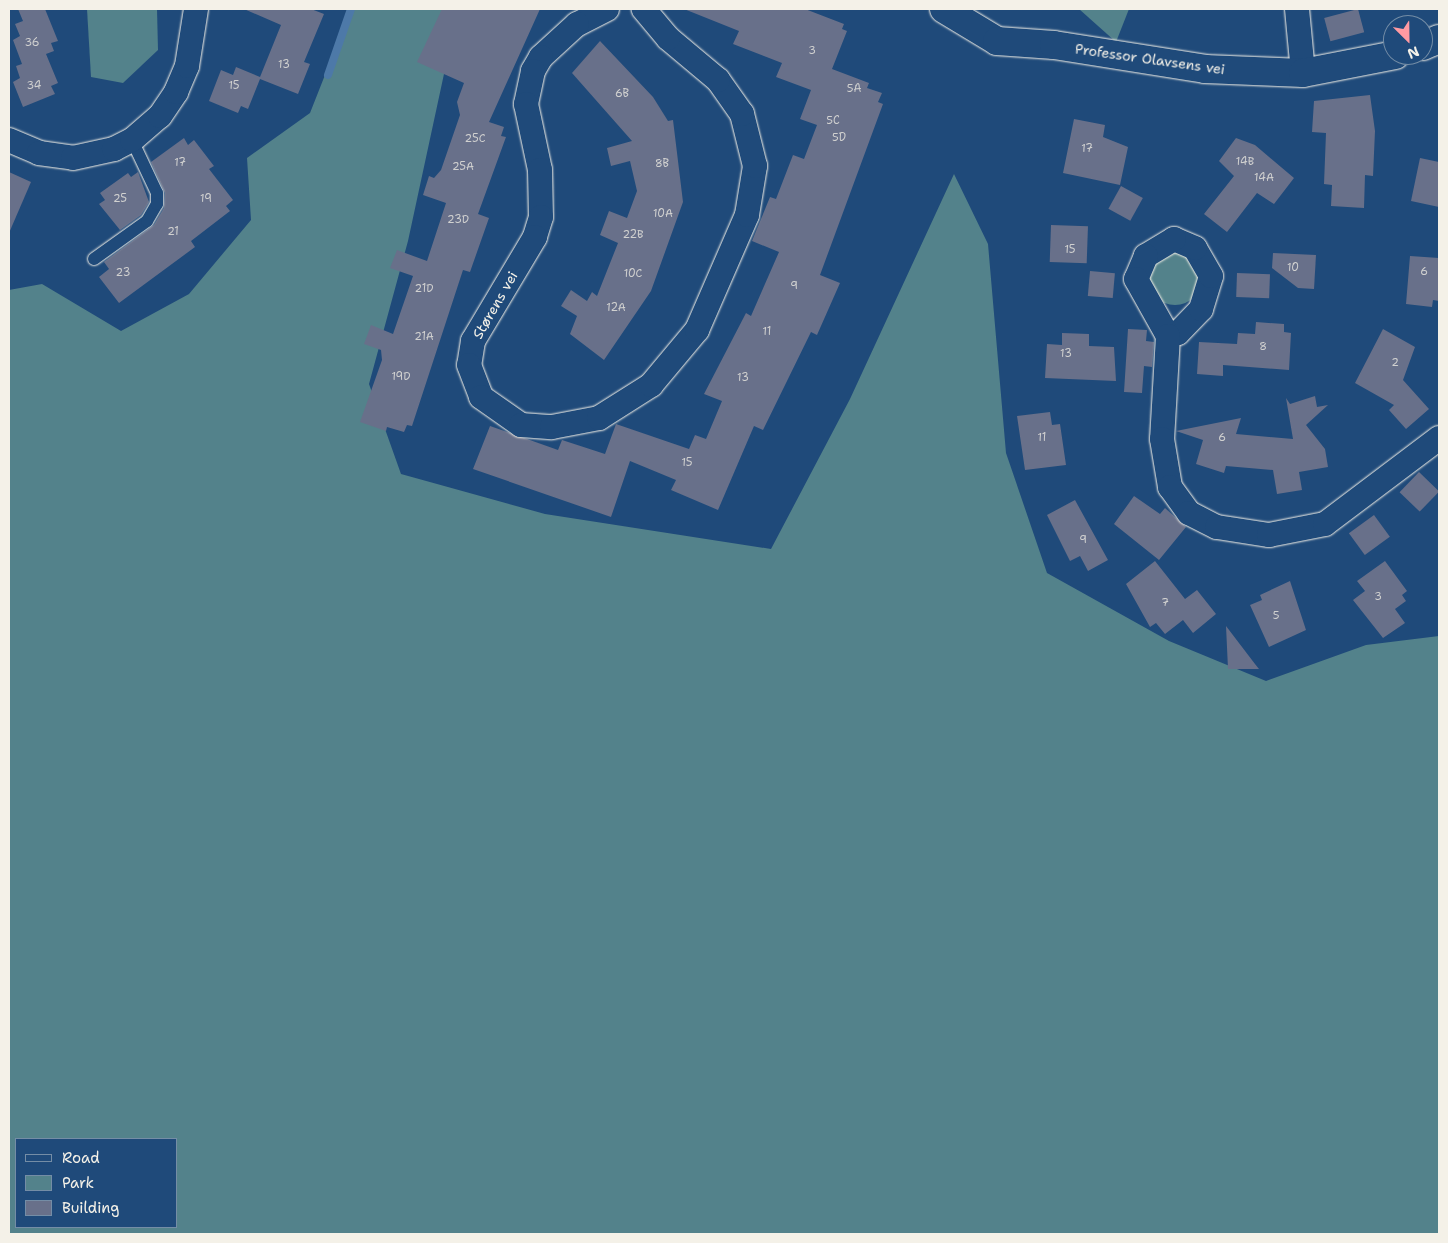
<!DOCTYPE html>
<meta charset="utf-8">
<style>
body{margin:0}
#map{position:relative;width:1448px;height:1243px;overflow:hidden;background:#1f4a7a;font-family:"Shantell Sans",sans-serif}
div>[style]{position:absolute}
[style*='--x']{left:calc(var(--x)*1px);top:calc(var(--y)*1px);width:calc(var(--w)*1px);rotate:calc(var(--a)*1deg)}
.green>*{inset:0;background:#53828b}
.round{border-radius:50%}
.stream>*{height:8px;margin:-4px;padding:0 4px;transform-origin:4px;border-radius:4px;background:#4d79a8}
.building>*{inset:0;background:#68708a;transform-origin:0 0}
.roads{filter:drop-shadow(0 0 1px #f4f1e8) drop-shadow(0 0 1px #f4f1e8)}
.service>*{height:12px;margin:-6px;padding:0 6px;transform-origin:6px;border-radius:6px;background:#1f4a7a}
.minor>*{height:24px;margin:-12px;padding:0 12px;transform-origin:12px;border-radius:12px;background:#1f4a7a}
.tertiary>*{height:28px;margin:-14px;padding:0 14px;transform-origin:14px;border-radius:14px;background:#1f4a7a}
span{translate:-50% -50%;white-space:nowrap;text-align:center;line-height:1.15;-webkit-text-stroke:4px #1f4a7a;paint-order:stroke}
.number-label{font-size:11px;color:#d1d1d0}
.number-label span{-webkit-text-stroke-width:0}
.street-label{font-size:14px;color:#f4f1e8}
.frame{position:absolute;inset:0;border:10px solid #f4f1e8;pointer-events:none}
.legend{position:absolute;left:15px;top:1138px;width:162px;height:90px;box-sizing:border-box;background:#1f4a7a;border:1px solid #748da6;margin:0;padding:6px 9px;list-style:none;font-size:15px;color:#f4f1e8}
.legend li{display:flex;align-items:center;gap:10px;height:25px}
.legend b{width:25px;border:1px solid #748da6}
.north{position:absolute;left:1383px;top:15px;width:50px;height:50px;box-sizing:border-box;background:#1f4a7a;border:1px solid #748da6;border-radius:50%;rotate:157deg;font-size:14px;font-weight:700;line-height:20px;text-align:center;color:#f4f1e8}
.north::after{content:'';display:block;margin:auto;width:18px;height:22px;background:#ff9aa2;clip-path:polygon(50% 0,100% 100%,50% 72%,0 100%)}
</style>
<div id="map">
<div class="green">
<i style="clip-path:polygon(87px 9px,157px 9px,158px 50px,123px 83px,91px 77px)"></i>
<i style="clip-path:polygon(evenodd,351px 9px,458px 9px,408px 241px,369px 384px,401px 474px,545px 514px,771px 549px,850px 399px,954px 174px,988px 244px,1006px 453px,1047px 573px,1169px 641px,1266px 681px,1366px 645px,1439px 636px,1439px 1234px,9px 1234px,9px 290px,42px 284px,121px 331px,189px 294px,251px 220px,247px 158px,310px 113px,351px 9px,16px 1139px,176px 1139px,176px 1227px,16px 1227px,16px 1139px)"></i>
<i style="clip-path:polygon(1079px 9px,1129px 9px,1116px 42px)"></i>
<i class="round" style="left:1148px;top:251px;width:54px;height:54px"></i>
</div>
<div class="stream">
<i style="--x:328;--y:75;--w:70;--a:-70.8"></i>
</div>
<div class="building">
<i style="clip-path:polygon(18px 9px,45px 9px,58px 41px,51px 43px,54px 51px,46px 54px,58px 83px,51px 86px,55px 94px,23px 107px,13px 82px,20px 78px,16px 66px,22px 64px,13px 40px,20px 36px,15px 24px,23px 21px)"></i>
<i style="clip-path:polygon(244px 9px,311px 9px,324px 14px,304px 62px,310px 64px,298px 94px,260px 79px,248px 109px,241px 106px,238px 113px,209px 101px,221px 70px,233px 75px,236px 67px,260px 77px,281px 25px)"></i>
<i style="clip-path:polygon(442px 9px,540px 9px,489px 122px,504px 127px,501px 136px,506px 137px,478px 214px,489px 218px,470px 272px,463px 270px,412px 426px,407px 425px,404px 432px,387px 427px,386px 431px,360px 422px,382px 360px,381px 350px,364px 344px,371px 325px,393px 334px,413px 276px,390px 268px,397px 250px,427px 261px,446px 203px,423px 195px,429px 176px,434px 178px,441px 170px,460px 115px,457px 102px,464px 83px,417px 62px)"></i>
<i style="clip-path:polygon(684px 9px,805px 9px,844px 24px,842px 29px,847px 31px,832px 69px,869px 83px,867px 88px,882px 93px,878px 102px,883px 104px,820px 275px,840px 283px,817px 335px,811px 332px,763px 430px,754px 426px,718px 510px,671px 490px,676px 480px,630px 461px,611px 517px,473px 469px,490px 426px,558px 450px,562px 440px,605px 454px,616px 424px,689px 449px,695px 435px,706px 439px,722px 401px,704px 394px,746px 313px,751px 316px,779px 252px,752px 241px,770px 197px,776px 199px,793px 155px,804px 159px,817px 125px,800px 119px,811px 90px,776px 77px,782px 63px,733px 44px,739px 31px)"></i>
<i style="left:1358px;top:9px;width:24px;height:35px;rotate:75deg"></i>
<i style="clip-path:polygon(600px 41px,653px 97px,668px 121px,673px 120px,683px 202px,651px 291px,604px 360px,570px 334px,577px 316px,561px 306px,571px 290px,587px 301px,592px 292px,597px 296px,618px 243px,600px 235px,609px 211px,627px 218px,637px 191px,630px 161px,611px 166px,607px 148px,632px 141px,572px 73px)"></i>
<i style="clip-path:polygon(1370px 95px,1375px 131px,1373px 176px,1365px 175px,1364px 208px,1331px 206px,1332px 185px,1324px 184px,1326px 133px,1312px 132px,1314px 101px)"></i>
<i style="clip-path:polygon(1074px 119px,1105px 125px,1103px 137px,1128px 147px,1120px 185px,1063px 173px)"></i>
<i style="clip-path:polygon(184px 138px,188px 145px,194px 140px,214px 166px,209px 169px,233px 200px,226px 206px,230px 211px,191px 241px,195px 247px,119px 303px,99px 277px,109px 269px,104px 262px,154px 225px,164px 208px,165px 193px,151px 162px)"></i>
<i style="clip-path:polygon(1236px 138px,1255px 145px,1294px 178px,1274px 204px,1257px 193px,1227px 232px,1204px 214px,1234px 176px,1219px 161px)"></i>
<i style="clip-path:polygon(1420px 158px,1439px 162px,1439px 207px,1411px 201px)"></i>
<i style="clip-path:polygon(9px 172px,31px 182px,9px 233px)"></i>
<i style="clip-path:polygon(138px 172px,149px 202px,141px 215px,120px 230px,99px 204px,105px 200px,100px 193px,128px 173px,131px 177px)"></i>
<i style="left:1121px;top:186px;width:25px;height:26px;rotate:29deg"></i>
<i style="left:1051px;top:225px;width:37px;height:37px;rotate:2deg"></i>
<i style="clip-path:polygon(1273px 253px,1316px 255px,1314px 289px,1298px 288px,1272px 268px)"></i>
<i style="clip-path:polygon(1410px 256px,1439px 258px,1439px 301px,1433px 300px,1432px 307px,1406px 304px)"></i>
<i style="left:1090px;top:271px;width:25px;height:25px;rotate:5deg"></i>
<i style="left:1237px;top:273px;width:33px;height:24px;rotate:2deg"></i>
<i style="clip-path:polygon(1256px 322px,1284px 324px,1284px 332px,1291px 333px,1289px 370px,1223px 365px,1223px 376px,1197px 374px,1199px 342px,1237px 344px,1238px 333px,1255px 334px)"></i>
<i style="clip-path:polygon(1128px 329px,1147px 330px,1146px 341px,1154px 342px,1152px 367px,1144px 366px,1142px 393px,1124px 392px)"></i>
<i style="clip-path:polygon(1383px 329px,1415px 347px,1403px 380px,1429px 409px,1406px 429px,1389px 410px,1394px 405px,1355px 383px)"></i>
<i style="clip-path:polygon(1062px 333px,1089px 334px,1089px 346px,1114px 347px,1116px 381px,1045px 378px,1047px 344px,1062px 345px)"></i>
<i style="clip-path:polygon(1315px 396px,1317px 407px,1328px 405px,1306px 425px,1325px 449px,1328px 467px,1299px 472px,1302px 490px,1277px 494px,1273px 470px,1226px 466px,1224px 473px,1196px 464px,1203px 440px,1176px 431px,1241px 418px,1236px 434px,1293px 439px,1286px 398px,1290px 404px)"></i>
<i style="clip-path:polygon(1050px 412px,1052px 425px,1060px 424px,1066px 465px,1025px 470px,1017px 416px)"></i>
<i style="left:1419px;top:472px;width:28px;height:28px;rotate:44deg"></i>
<i style="clip-path:polygon(1134px 496px,1160px 514px,1165px 508px,1186px 527px,1159px 560px,1114px 524px)"></i>
<i style="clip-path:polygon(1075px 500px,1108px 560px,1088px 571px,1080px 556px,1070px 561px,1047px 515px)"></i>
<i style="left:1374px;top:515px;width:27px;height:31px;rotate:54deg"></i>
<i style="clip-path:polygon(1155px 561px,1185px 599px,1197px 590px,1216px 614px,1193px 633px,1183px 620px,1165px 634px,1156px 623px,1150px 627px,1126px 584px)"></i>
<i style="clip-path:polygon(1385px 561px,1407px 591px,1402px 595px,1406px 601px,1395px 609px,1405px 623px,1383px 638px,1353px 600px,1365px 591px,1357px 581px)"></i>
<i style="clip-path:polygon(1290px 581px,1306px 630px,1269px 647px,1250px 605px,1262px 600px,1260px 595px)"></i>
<i style="clip-path:polygon(1226px 626px,1255px 664px,1259px 669px,1228px 669px)"></i>
</div>
<div class="roads">
<div class="service">
<i style="--x:94;--y:259;--w:65;--a:-35.6"></i>
<i style="--x:147;--y:221;--w:20;--a:-60"></i>
<i style="--x:157;--y:204;--w:11;--a:-90"></i>
<i style="--x:157;--y:193;--w:59;--a:-115.3"></i>
</div>
<div class="minor">
<i style="--x:607;--y:9;--w:34;--a:153"></i>
<i style="--x:577;--y:24;--w:49;--a:137.5"></i>
<i style="--x:541;--y:57;--w:16;--a:120"></i>
<i style="--x:533;--y:71;--w:34;--a:102"></i>
<i style="--x:526;--y:104;--w:67;--a:78"></i>
<i style="--x:540;--y:170;--w:47;--a:88.8"></i>
<i style="--x:541;--y:217;--w:21;--a:107"></i>
<i style="--x:535;--y:237;--w:121;--a:120.8"></i>
<i style="--x:473;--y:341;--w:24;--a:99"></i>
<i style="--x:469;--y:365;--w:34;--a:69"></i>
<i style="--x:481;--y:397;--w:49;--a:35"></i>
<i style="--x:521;--y:425;--w:31;--a:4"></i>
<i style="--x:552;--y:427;--w:48;--a:-10.8"></i>
<i style="--x:599;--y:418;--w:62;--a:-32.4"></i>
<i style="--x:651;--y:385;--w:72;--a:-50.1"></i>
<i style="--x:697;--y:330;--w:125;--a:-66.5"></i>
<i style="--x:747;--y:215;--w:50;--a:-80.7"></i>
<i style="--x:755;--y:166;--w:54;--a:-104"></i>
<i style="--x:742;--y:114;--w:42;--a:-125.2"></i>
<i style="--x:718;--y:80;--w:65;--a:-140"></i>
<i style="--x:668;--y:38;--w:38;--a:-130"></i>
<i style="--x:1297;--y:9;--w:64;--a:84.6"></i>
<i style="--x:9;--y:140;--w:33;--a:23"></i>
<i style="--x:39;--y:153;--w:34;--a:8"></i>
<i style="--x:73;--y:158;--w:42;--a:-12.4"></i>
<i style="--x:114;--y:149;--w:20;--a:-27"></i>
<i style="--x:132;--y:140;--w:37;--a:-41"></i>
<i style="--x:160;--y:116;--w:29;--a:-56"></i>
<i style="--x:176;--y:92;--w:28;--a:-67"></i>
<i style="--x:187;--y:66;--w:58;--a:-81"></i>
<i style="--x:1168;--y:336;--w:10;--a:-17"></i>
<i style="--x:1178;--y:333;--w:33;--a:-46"></i>
<i style="--x:1201;--y:309;--w:34;--a:-73"></i>
<i style="--x:1211;--y:276;--w:32;--a:-120"></i>
<i style="--x:1195;--y:248;--w:23;--a:-157"></i>
<i style="--x:1174;--y:239;--w:33;--a:149"></i>
<i style="--x:1146;--y:256;--w:25;--a:113"></i>
<i style="--x:1136;--y:279;--w:65;--a:60.7"></i>
<i style="--x:1168;--y:336;--w:103;--a:93.3"></i>
<i style="--x:1162;--y:439;--w:49;--a:80.5"></i>
<i style="--x:1170;--y:487;--w:32;--a:54"></i>
<i style="--x:1189;--y:513;--w:31;--a:27"></i>
<i style="--x:1217;--y:527;--w:53;--a:8.7"></i>
<i style="--x:1269;--y:535;--w:57;--a:-11.1"></i>
<i style="--x:1325;--y:524;--w:143;--a:-37"></i>
</div>
<div class="tertiary">
<i style="--x:944;--y:9;--w:62;--a:31.1"></i>
<i style="--x:997;--y:41;--w:57;--a:4"></i>
<i style="--x:1054;--y:45;--w:153;--a:9"></i>
<i style="--x:1205;--y:69;--w:98;--a:2.3"></i>
<i style="--x:1303;--y:73;--w:94;--a:-11.1"></i>
<i style="--x:1423;--y:46;--w:17;--a:-24"></i>
</div>
</div>
<div class="number-label">
<span style="left:32px;top:43px">36</span>
<span style="left:812px;top:51px">3</span>
<span style="left:284px;top:65px">13</span>
<span style="left:34px;top:86px">34</span>
<span style="left:234px;top:86px">15</span>
<span style="left:854px;top:89px">5A</span>
<span style="left:622px;top:94px">6B</span>
<span style="left:833px;top:121px">5C</span>
<span style="left:839px;top:138px">5D</span>
<span style="left:475px;top:139px">25C</span>
<span style="left:1087px;top:149px">17</span>
<span style="left:1245px;top:162px">14B</span>
<span style="left:180px;top:163px">17</span>
<span style="left:662px;top:164px">8B</span>
<span style="left:463px;top:167px">25A</span>
<span style="left:1264px;top:178px">14A</span>
<span style="left:120px;top:199px">25</span>
<span style="left:206px;top:199px">19</span>
<span style="left:663px;top:214px">10A</span>
<span style="left:458px;top:220px">23D</span>
<span style="left:173px;top:232px">21</span>
<span style="left:633px;top:235px">22B</span>
<span style="left:1070px;top:250px">15</span>
<span style="left:1293px;top:268px">10</span>
<span style="left:1424px;top:272px">6</span>
<span style="left:123px;top:273px">23</span>
<span style="left:633px;top:274px">10C</span>
<span style="left:794px;top:286px">9</span>
<span style="left:424px;top:289px">21D</span>
<span style="left:616px;top:308px">12A</span>
<span style="left:767px;top:332px">11</span>
<span style="left:424px;top:337px">21A</span>
<span style="left:1263px;top:347px">8</span>
<span style="left:1066px;top:354px">13</span>
<span style="left:1395px;top:363px">2</span>
<span style="left:401px;top:377px">19D</span>
<span style="left:743px;top:378px">13</span>
<span style="left:1042px;top:438px">11</span>
<span style="left:1222px;top:438px">6</span>
<span style="left:687px;top:463px">15</span>
<span style="left:1083px;top:540px">9</span>
<span style="left:1378px;top:597px">3</span>
<span style="left:1165px;top:603px">7</span>
<span style="left:1276px;top:616px">5</span>
</div>
<div class="street-label">
<span style="left:1150px;top:59px;rotate:8deg">Professor Olavsens vei</span>
<span style="left:495px;top:305px;rotate:-60deg">Størens vei</span>
</div>
<div class="frame"></div>
<ul class="legend">
<li><b style="height:6px;background:#1f4a7a"></b>Road</li>
<li><b style="height:14px;background:#53828b"></b>Park</li>
<li><b style="height:14px;background:#68708a"></b>Building</li>
</ul>
<div class="north">N</div>
</div>
